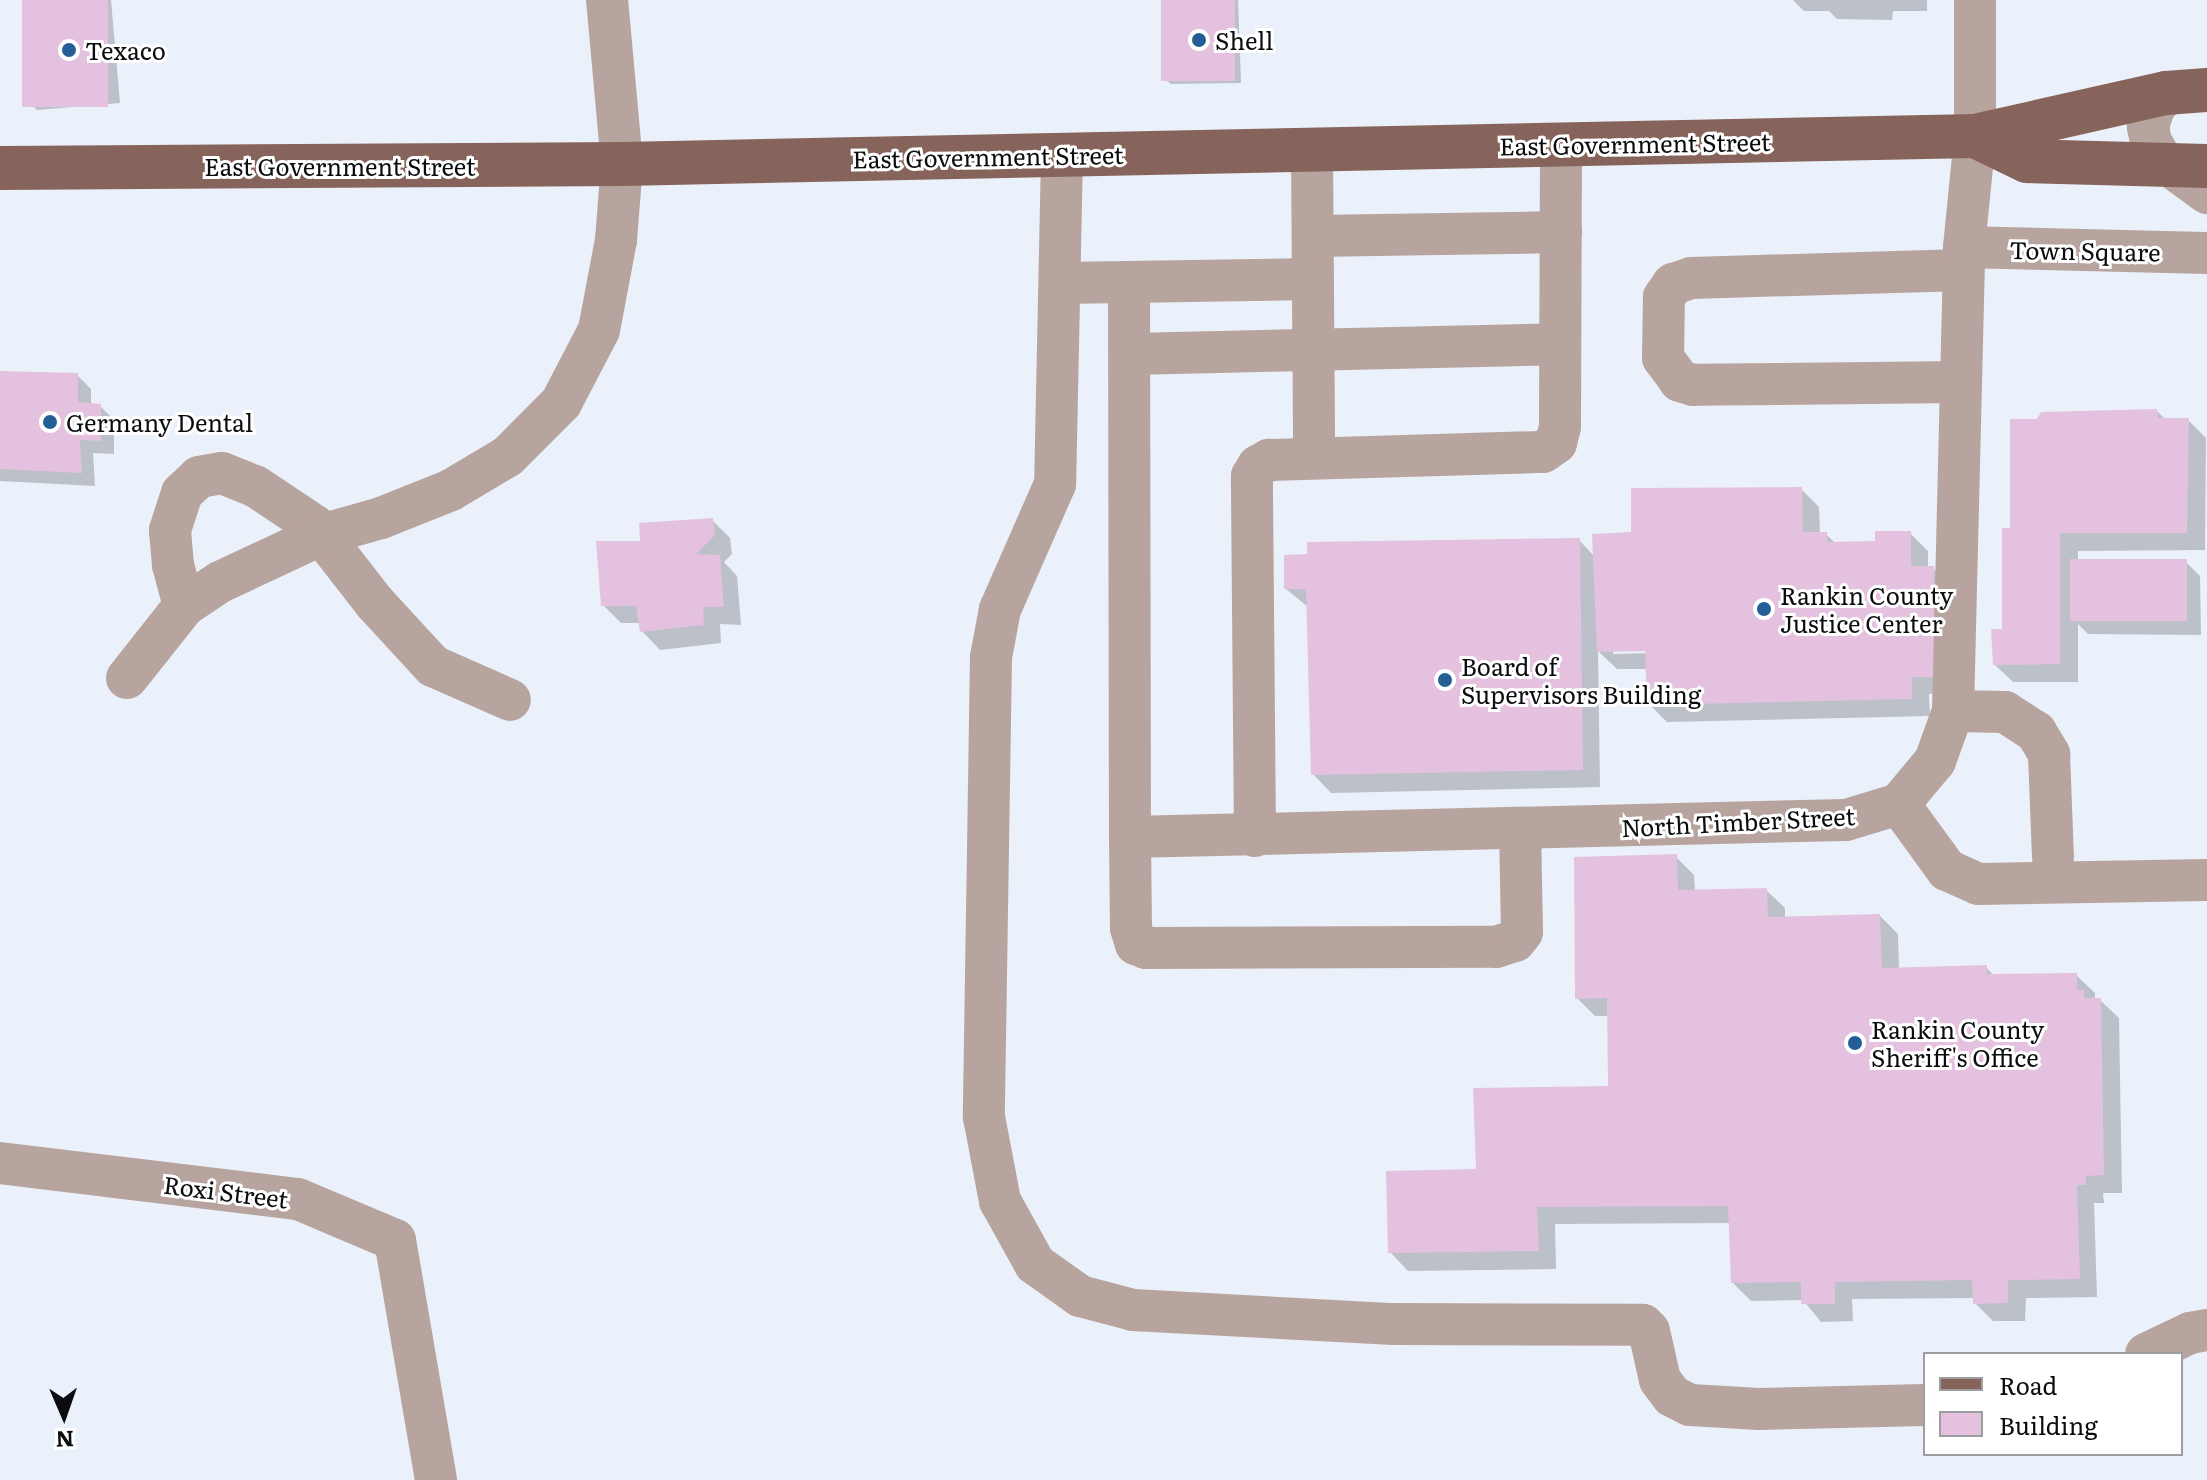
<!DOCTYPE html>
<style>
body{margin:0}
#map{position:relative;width:2207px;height:1480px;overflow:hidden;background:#ebf1fa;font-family:Literata,serif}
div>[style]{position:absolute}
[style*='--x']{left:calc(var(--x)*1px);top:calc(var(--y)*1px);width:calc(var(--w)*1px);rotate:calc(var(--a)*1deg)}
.shadow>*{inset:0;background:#0003}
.building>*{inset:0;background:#e4c1df;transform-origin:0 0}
.minor>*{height:42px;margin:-21px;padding:0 21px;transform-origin:21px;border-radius:21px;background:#b8a49e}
.major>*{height:44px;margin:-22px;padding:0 22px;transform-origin:22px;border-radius:22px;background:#87645b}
.dots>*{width:22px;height:22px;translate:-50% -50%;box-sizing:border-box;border:4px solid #fff;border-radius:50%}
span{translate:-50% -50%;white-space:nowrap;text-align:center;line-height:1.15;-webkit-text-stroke:6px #fff;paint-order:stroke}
.poi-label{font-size:24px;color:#0a0c0e}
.left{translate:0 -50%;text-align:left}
.street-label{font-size:24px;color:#0a0c0e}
.legend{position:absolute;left:1923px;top:1352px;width:260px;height:104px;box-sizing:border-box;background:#fff;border:2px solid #9d9e9f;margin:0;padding:10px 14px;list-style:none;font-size:24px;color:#0a0c0e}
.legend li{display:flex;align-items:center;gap:16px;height:40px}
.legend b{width:40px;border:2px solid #9d9e9f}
.north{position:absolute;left:24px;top:1376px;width:80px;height:80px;-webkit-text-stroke:6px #fff;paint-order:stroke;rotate:178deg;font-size:22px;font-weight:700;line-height:32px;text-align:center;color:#0a0c0e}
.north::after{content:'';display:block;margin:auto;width:28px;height:36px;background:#0a0c0e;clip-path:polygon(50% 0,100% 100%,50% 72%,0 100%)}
</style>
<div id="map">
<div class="shadow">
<i style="clip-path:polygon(24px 0,111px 0,120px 103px,37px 110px,33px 106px)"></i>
<i style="clip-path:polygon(1163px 0,1238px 0,1241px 83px,1171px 84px,1166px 80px)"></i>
<i style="clip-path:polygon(1793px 0,1927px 0,1927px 11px,1893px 11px,1892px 20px,1837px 19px,1829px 11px,1804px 11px)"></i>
<i style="clip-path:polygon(0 373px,77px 375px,91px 389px,91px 405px,100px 406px,114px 420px,114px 454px,93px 453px,95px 486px,0 481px)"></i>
<i style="clip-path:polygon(2157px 411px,2166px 420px,2188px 420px,2206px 438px,2205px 550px,2078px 551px,2078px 561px,2186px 562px,2200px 576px,2201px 635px,2088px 634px,2078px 624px,2078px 682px,2013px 682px,1994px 664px,2004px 631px,2012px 530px)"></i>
<i style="clip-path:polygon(evenodd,1801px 489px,1819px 507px,1820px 534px,1826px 534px,1836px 544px,1877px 543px,1910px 533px,1928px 551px,1928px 568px,1933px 568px,1951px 586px,1952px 694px,1929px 694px,1930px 716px,1667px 722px,1649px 704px,1648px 669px,1617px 669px,1598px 651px,1600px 787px,1331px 793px,1313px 774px,1308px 607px,1286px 589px,1579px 540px,1594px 556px,1633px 534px,1801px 489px,1655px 649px,1656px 653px,1613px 654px,1613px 650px,1655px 649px)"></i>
<i style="clip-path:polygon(712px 520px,730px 538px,732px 554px,724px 562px,737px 576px,741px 625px,720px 624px,721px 643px,660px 650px,642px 631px,640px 623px,621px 623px,603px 605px,643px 543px)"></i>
<i style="clip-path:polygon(1676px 857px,1694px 875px,1695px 892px,1766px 890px,1785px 908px,1785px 918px,1880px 916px,1898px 934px,1899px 970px,1986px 967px,1994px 976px,2076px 975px,2095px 993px,2095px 1000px,2100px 1000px,2119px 1018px,2122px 1193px,2103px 1193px,2104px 1203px,2094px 1203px,2097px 1297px,2026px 1298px,2025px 1321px,1993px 1321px,1975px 1303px,1975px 1298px,1852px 1299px,1853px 1321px,1821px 1322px,1803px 1300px,1751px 1301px,1733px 1283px,1730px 1223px,1555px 1224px,1556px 1269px,1408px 1271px,1390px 1252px,1478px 1171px,1610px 1088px,1609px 1016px,1595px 1016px,1577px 998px)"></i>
</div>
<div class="building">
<i style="left:22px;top:0;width:86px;height:107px"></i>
<i style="left:1161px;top:0;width:74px;height:81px"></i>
<i style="clip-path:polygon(0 371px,78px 373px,78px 402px,101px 404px,101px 441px,80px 440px,82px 473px,0 469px)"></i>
<i style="clip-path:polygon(2157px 409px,2158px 418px,2189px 418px,2187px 533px,2060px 533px,2060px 664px,1993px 665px,1991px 629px,2002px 629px,2002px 528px,2010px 528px,2010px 419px,2037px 419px,2041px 412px)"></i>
<i style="clip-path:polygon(1802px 487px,1803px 532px,1827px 532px,1827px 542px,1875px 541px,1875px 531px,1911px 531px,1911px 566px,1934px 566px,1935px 677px,1912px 677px,1912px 699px,1647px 705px,1645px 651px,1597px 652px,1592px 534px,1631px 532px,1631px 488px)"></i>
<i style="clip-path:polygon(713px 518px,715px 535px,696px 554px,720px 555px,724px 607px,703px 607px,704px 625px,640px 632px,636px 606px,601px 606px,596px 541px,640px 541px,639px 523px)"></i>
<i style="clip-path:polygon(1580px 538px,1583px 770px,1311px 775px,1306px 589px,1284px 589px,1284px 555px,1307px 554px,1307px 542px)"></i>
<i style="left:2070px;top:559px;width:117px;height:62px"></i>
<i style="clip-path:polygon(1677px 854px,1678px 890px,1767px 888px,1768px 917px,1880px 914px,1882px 968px,1987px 965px,1987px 974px,2077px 973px,2077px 990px,2084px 990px,2084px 998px,2101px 998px,2104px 1175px,2086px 1176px,2086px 1185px,2077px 1185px,2080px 1279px,2008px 1280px,2008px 1303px,1973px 1304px,1972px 1280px,1835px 1282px,1835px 1304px,1801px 1304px,1801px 1282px,1731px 1283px,1728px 1206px,1537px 1207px,1539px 1251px,1388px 1253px,1386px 1171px,1476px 1169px,1473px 1088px,1608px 1086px,1607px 998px,1575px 999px,1574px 857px)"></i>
</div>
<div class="minor">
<i style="--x:2166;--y:93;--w:19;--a:129"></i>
<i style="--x:2154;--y:108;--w:20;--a:108"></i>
<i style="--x:2148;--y:127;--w:15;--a:79"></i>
<i style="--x:2151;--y:142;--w:21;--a:59"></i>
<i style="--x:2162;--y:160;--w:56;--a:36.3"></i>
<i style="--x:1312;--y:149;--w:309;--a:89.6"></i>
<i style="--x:1062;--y:155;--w:329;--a:91.2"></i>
<i style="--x:1055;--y:484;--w:137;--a:113.7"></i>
<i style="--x:1000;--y:609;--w:49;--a:100.6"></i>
<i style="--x:991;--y:657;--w:460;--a:90.9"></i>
<i style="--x:984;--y:1117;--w:86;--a:79.2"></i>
<i style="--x:1000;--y:1201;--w:72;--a:60.9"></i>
<i style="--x:1035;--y:1264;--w:55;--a:35.4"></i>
<i style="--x:1080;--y:1296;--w:55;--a:14.8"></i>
<i style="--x:1133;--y:1310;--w:261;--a:3.1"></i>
<i style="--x:1394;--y:1324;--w:249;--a:0.2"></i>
<i style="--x:1643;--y:1325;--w:8;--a:45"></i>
<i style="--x:1649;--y:1331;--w:50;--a:77.3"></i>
<i style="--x:1660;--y:1380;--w:20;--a:53"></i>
<i style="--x:1672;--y:1396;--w:20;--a:27"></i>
<i style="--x:1690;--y:1405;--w:69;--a:3.3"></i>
<i style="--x:1759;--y:1409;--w:166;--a:-1.4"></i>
<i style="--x:1313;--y:236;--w:248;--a:-0.9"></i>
<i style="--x:1964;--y:247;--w:243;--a:1.4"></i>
<i style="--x:1129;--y:282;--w:555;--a:89.9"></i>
<i style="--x:1130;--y:837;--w:91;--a:89.4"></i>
<i style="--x:1131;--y:928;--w:17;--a:73"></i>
<i style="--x:1136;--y:944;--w:11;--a:22"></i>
<i style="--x:1146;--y:948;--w:350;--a:-0.2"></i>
<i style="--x:1496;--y:947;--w:20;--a:-18"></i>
<i style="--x:1515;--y:941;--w:11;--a:-52"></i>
<i style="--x:1522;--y:932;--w:102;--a:-91.1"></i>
<i style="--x:1060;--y:283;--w:253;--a:-0.9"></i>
<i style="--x:1131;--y:354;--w:429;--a:-1.3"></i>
<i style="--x:1961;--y:382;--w:268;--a:179.4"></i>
<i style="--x:1693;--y:385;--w:14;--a:-163"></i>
<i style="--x:1680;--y:381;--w:29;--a:-126"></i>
<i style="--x:1663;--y:358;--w:61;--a:-89.1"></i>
<i style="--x:1664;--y:297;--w:16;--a:-55"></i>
<i style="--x:1673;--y:284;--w:19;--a:-18"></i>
<i style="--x:1691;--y:278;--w:272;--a:-1.7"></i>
<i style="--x:184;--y:606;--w:42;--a:-105"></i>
<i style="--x:173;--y:565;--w:35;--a:-95"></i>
<i style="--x:170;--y:530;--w:39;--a:-72"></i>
<i style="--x:182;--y:493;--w:23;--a:-43"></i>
<i style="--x:199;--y:477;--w:23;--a:-10"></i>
<i style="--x:222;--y:473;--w:35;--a:22"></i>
<i style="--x:255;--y:486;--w:72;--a:33.7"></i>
<i style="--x:315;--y:526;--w:98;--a:52.1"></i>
<i style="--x:375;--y:603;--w:86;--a:47.4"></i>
<i style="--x:433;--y:666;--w:84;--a:23.8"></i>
<i style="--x:127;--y:678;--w:92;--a:-51.6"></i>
<i style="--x:184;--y:606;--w:43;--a:-33.7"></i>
<i style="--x:220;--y:582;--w:111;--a:-25"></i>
<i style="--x:321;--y:535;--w:62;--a:-15.8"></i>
<i style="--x:381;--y:518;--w:75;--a:-21.8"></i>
<i style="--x:451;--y:490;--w:66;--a:-30.8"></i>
<i style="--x:508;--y:456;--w:75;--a:-45"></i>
<i style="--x:561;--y:403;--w:82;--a:-62.5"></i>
<i style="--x:599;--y:330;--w:92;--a:-79.3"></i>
<i style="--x:616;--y:240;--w:76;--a:-85.5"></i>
<i style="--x:622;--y:164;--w:165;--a:-95.2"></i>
<i style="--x:1953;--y:711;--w:52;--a:1.1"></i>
<i style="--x:2005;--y:712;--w:37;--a:33"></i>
<i style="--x:2036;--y:732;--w:26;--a:59"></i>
<i style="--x:2049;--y:754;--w:103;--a:87.8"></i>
<i style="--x:1899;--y:804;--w:82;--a:54"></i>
<i style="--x:1947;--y:870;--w:34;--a:24"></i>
<i style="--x:1978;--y:884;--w:229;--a:-1"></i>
<i style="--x:1255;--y:836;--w:360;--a:-90.5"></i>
<i style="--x:1252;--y:476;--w:12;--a:-59"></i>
<i style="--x:1258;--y:466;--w:13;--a:-29"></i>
<i style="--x:1269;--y:460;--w:274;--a:-1.7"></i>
<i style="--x:1543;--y:452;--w:16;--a:-35"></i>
<i style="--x:1556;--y:443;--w:16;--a:-76"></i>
<i style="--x:1560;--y:427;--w:283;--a:-89.8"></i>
<i style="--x:1130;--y:837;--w:716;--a:-1.36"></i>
<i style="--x:1846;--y:820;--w:55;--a:-16.8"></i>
<i style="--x:1899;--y:804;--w:56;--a:-50.1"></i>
<i style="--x:1935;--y:761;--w:53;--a:-70.2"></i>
<i style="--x:1953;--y:711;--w:464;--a:-88.6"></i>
<i style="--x:1964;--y:247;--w:112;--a:-84.3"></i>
<i style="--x:1975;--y:136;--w:136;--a:-90"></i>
<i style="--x:0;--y:1163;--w:300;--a:6.9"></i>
<i style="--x:298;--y:1199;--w:105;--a:22.9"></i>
<i style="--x:395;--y:1240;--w:243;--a:80.3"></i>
<i style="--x:2146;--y:1354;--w:49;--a:-25.5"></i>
<i style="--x:2190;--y:1333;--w:17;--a:-10"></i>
</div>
<div class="major">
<i style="--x:1975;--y:136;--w:58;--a:25.7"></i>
<i style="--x:2027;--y:161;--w:180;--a:1.6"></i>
<i style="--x:0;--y:168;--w:622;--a:-0.37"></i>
<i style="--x:622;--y:164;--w:1353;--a:-1.19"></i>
<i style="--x:1975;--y:136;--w:196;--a:-12.7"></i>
<i style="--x:2166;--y:93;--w:41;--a:-4.2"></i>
</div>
<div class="dots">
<i style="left:1199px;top:40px;background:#235f96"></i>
<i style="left:69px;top:50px;background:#235f96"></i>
<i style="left:50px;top:422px;background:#235f96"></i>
<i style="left:1764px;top:609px;background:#235f96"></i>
<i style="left:1445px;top:680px;background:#235f96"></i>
<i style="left:1855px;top:1043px;background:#235f96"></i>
</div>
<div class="poi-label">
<span class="left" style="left:1215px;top:40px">Shell</span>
<span class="left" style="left:85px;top:50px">Texaco</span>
<span class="left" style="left:66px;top:422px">Germany Dental</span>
<span class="left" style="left:1780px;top:609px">Rankin County<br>Justice Center</span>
<span class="left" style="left:1461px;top:680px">Board of<br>Supervisors Building</span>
<span class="left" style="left:1871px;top:1043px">Rankin County<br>Sheriff's Office</span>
</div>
<div class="street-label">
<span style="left:1635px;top:143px;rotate:-1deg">East Government Street</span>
<span style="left:988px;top:156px;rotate:-1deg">East Government Street</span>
<span style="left:340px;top:166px">East Government Street</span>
<span style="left:2085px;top:250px;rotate:1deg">Town Square</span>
<span style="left:1738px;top:821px;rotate:-3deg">North Timber Street</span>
<span style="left:226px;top:1191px;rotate:7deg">Roxi Street</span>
</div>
<ul class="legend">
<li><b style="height:10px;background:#87645b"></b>Road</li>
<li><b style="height:22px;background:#e4c1df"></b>Building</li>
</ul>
<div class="north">N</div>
</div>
